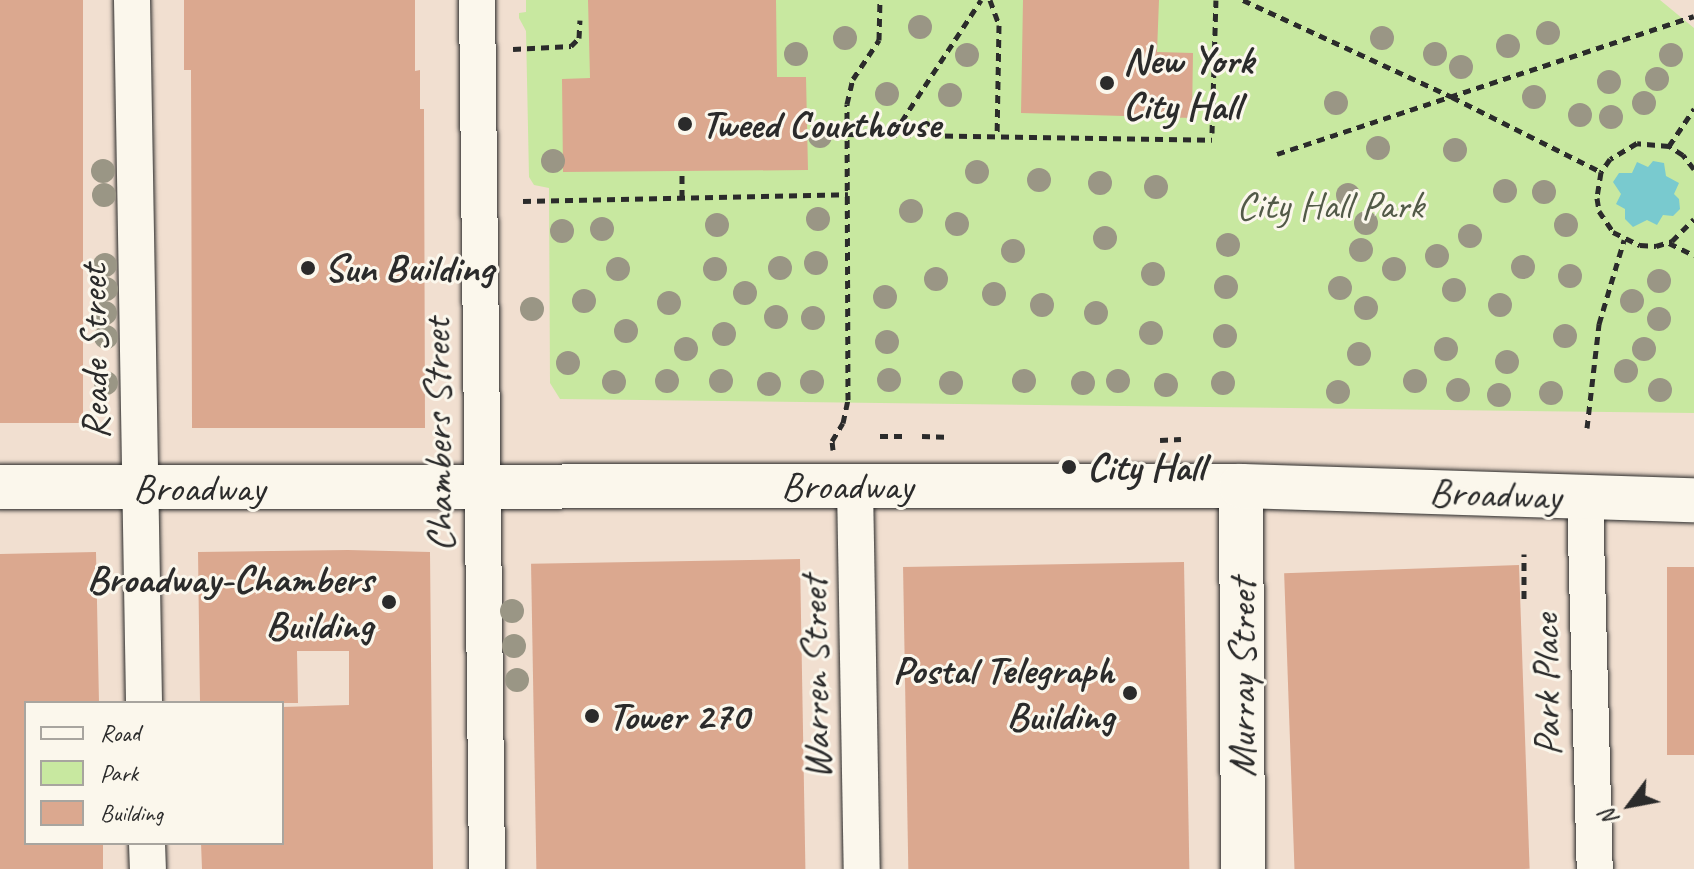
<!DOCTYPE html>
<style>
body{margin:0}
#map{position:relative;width:1694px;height:869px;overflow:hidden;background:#f1dfd0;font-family:Caveat,sans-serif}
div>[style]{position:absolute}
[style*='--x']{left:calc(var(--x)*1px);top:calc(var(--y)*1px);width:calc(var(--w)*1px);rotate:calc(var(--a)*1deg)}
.green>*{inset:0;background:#c8e8a0}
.water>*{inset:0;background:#79cacf}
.building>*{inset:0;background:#dba88f;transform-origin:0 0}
.path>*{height:5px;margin-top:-2.5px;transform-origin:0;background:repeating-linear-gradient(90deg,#2b2b2b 0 8px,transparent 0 14px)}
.roads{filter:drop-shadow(0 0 2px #2b2b2b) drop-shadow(0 0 2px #2b2b2b)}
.street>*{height:36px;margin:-18px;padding:0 18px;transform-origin:18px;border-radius:18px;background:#fbf7ec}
.secondary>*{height:44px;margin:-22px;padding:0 22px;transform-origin:22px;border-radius:22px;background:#fbf7ec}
.trees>*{width:24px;height:24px;margin:-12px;border-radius:50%;background:#9a9685}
.dots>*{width:22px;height:22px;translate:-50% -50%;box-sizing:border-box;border:4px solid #fbf7ec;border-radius:50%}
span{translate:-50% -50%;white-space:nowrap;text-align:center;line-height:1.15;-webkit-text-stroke:6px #fbf7ec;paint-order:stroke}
.poi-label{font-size:40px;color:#2b2b2b;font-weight:700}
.left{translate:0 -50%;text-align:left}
.right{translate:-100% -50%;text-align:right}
.park-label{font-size:40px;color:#525a48}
.street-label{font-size:40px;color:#2b2b2b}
.legend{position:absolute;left:24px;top:701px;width:260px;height:144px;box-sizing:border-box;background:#fbf7ec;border:2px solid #a8a59f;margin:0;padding:10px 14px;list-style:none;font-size:24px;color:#2b2b2b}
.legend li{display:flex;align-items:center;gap:16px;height:40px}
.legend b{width:40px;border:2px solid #a8a59f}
.north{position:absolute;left:1590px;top:765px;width:80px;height:80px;-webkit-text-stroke:6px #fbf7ec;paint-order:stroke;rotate:238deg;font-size:22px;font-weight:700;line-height:32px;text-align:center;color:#2b2b2b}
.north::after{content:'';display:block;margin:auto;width:28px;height:36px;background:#2b2b2b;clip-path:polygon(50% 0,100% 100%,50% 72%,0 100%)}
</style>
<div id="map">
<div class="green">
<i style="clip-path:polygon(526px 0,1660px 0,1694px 28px,1694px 413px,560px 399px,550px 383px,549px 188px,534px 185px,529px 177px,526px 31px,519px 18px,519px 13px,526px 12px)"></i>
</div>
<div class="water">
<i style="clip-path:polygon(1653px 161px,1664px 163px,1666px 176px,1679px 183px,1674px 194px,1679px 199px,1680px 209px,1673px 216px,1663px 215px,1657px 225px,1647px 220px,1633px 227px,1625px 219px,1625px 209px,1616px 204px,1621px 194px,1613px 182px,1619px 173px,1632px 173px,1637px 162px,1648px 167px)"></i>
</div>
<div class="building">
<i style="left:0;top:0;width:83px;height:423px"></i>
<i style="clip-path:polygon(184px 0,415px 0,415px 71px,420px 70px,420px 109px,424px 109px,425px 428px,192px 428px,191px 70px,184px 70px)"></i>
<i style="clip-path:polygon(588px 0,776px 0,777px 77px,806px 77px,808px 170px,563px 172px,562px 79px,590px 78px)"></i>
<i style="clip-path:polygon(1023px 0,1159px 0,1157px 52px,1193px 53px,1192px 118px,1021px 113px)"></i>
<i style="clip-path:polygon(348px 550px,430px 552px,433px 869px,202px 869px,201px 843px,282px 843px,282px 707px,349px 705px,349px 651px,297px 651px,298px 703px,200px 703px,198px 552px)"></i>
<i style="clip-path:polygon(96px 552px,99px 703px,26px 703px,26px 843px,103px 843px,103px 869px,0 869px,0 554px)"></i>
<i style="left:800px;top:559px;width:310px;height:269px;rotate:89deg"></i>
<i style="left:1184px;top:562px;width:307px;height:281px;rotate:89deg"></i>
<i style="left:1519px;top:565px;width:304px;height:235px;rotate:88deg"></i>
<i style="left:1694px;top:567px;width:188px;height:27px;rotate:90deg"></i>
</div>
<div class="path">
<i style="--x:990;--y:0;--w:27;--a:70"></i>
<i style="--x:999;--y:25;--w:111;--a:91"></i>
<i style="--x:1243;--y:0;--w:230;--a:24.9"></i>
<i style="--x:1452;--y:97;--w:167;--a:26.7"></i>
<i style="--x:513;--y:49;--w:58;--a:-3"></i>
<i style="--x:571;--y:46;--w:11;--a:-45"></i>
<i style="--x:579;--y:38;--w:18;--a:-87"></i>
<i style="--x:894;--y:133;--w:159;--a:-56.8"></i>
<i style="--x:1212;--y:133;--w:133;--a:-88.3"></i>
<i style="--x:847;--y:134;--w:365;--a:0.9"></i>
<i style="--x:1669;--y:146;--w:45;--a:-56"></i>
<i style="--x:1277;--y:154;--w:439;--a:-18.3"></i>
<i style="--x:1694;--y:169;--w:18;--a:-128"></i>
<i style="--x:1683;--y:155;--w:17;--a:-147"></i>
<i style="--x:1669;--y:146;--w:32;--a:-175"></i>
<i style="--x:1637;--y:143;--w:31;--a:149"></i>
<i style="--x:1610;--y:159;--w:16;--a:125"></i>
<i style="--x:1601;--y:172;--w:26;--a:99"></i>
<i style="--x:1597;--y:198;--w:13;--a:81"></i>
<i style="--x:1599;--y:211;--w:25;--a:56"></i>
<i style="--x:1613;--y:232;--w:30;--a:26"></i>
<i style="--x:1640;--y:245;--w:16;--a:4"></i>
<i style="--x:1656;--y:246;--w:17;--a:-17"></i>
<i style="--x:1672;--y:241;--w:31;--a:-45"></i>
<i style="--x:682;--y:198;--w:24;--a:-90"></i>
<i style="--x:523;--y:201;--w:325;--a:-1.2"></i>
<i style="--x:1669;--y:243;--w:28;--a:26"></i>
<i style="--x:1587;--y:428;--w:105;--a:-83.4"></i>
<i style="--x:1599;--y:324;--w:88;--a:-73.4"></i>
<i style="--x:880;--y:436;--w:25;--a:0"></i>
<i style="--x:922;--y:436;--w:23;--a:2"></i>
<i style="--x:1160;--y:440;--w:21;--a:-3"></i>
<i style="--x:833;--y:450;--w:9;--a:-96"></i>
<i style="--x:832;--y:441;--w:21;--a:-59"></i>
<i style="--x:843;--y:423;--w:24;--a:-78"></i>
<i style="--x:848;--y:400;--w:296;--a:-90.2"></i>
<i style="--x:847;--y:104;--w:26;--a:-77"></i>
<i style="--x:853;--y:79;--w:47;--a:-56.3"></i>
<i style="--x:879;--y:40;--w:40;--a:-88.6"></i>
<i style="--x:1524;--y:599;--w:45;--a:-90"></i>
</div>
<div class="roads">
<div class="street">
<i style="--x:132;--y:0;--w:703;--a:89.02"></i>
<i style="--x:477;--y:0;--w:869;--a:89.34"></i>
<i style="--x:855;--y:486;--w:383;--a:89"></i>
<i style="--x:1585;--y:498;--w:371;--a:88.5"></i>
<i style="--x:147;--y:843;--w:26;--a:88"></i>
</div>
<div class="secondary">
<i style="--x:1241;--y:486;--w:383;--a:89.7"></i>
<i style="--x:0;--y:487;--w:1241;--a:-0.05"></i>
<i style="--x:1241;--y:486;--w:453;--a:1.8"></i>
</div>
</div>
<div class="trees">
<i style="left:920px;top:27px"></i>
<i style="left:1548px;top:33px"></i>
<i style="left:845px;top:38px"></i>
<i style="left:1382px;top:38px"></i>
<i style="left:1508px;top:46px"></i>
<i style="left:796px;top:54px"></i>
<i style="left:1435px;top:54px"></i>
<i style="left:967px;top:55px"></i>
<i style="left:1671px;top:55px"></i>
<i style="left:1461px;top:67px"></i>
<i style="left:1657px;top:79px"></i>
<i style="left:1609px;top:82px"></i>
<i style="left:887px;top:94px"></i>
<i style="left:950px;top:95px"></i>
<i style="left:1534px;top:97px"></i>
<i style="left:1336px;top:103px"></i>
<i style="left:1644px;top:103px"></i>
<i style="left:1580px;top:115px"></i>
<i style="left:1611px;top:117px"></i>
<i style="left:820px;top:136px"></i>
<i style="left:1378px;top:148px"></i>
<i style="left:1455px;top:150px"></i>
<i style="left:553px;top:161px"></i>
<i style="left:103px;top:171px"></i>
<i style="left:977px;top:172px"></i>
<i style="left:1039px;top:180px"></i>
<i style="left:1100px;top:183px"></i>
<i style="left:1156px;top:187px"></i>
<i style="left:1505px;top:191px"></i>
<i style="left:1544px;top:192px"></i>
<i style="left:104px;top:195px"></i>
<i style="left:1348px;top:195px"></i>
<i style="left:911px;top:211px"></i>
<i style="left:818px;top:219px"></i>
<i style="left:1366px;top:223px"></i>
<i style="left:957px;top:224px"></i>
<i style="left:717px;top:225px"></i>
<i style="left:1566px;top:225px"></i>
<i style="left:602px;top:229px"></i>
<i style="left:562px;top:231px"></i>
<i style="left:1470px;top:236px"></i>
<i style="left:1105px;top:238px"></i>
<i style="left:1228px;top:245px"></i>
<i style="left:1361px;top:250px"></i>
<i style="left:1013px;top:251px"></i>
<i style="left:1437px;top:256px"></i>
<i style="left:816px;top:263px"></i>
<i style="left:105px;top:265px"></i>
<i style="left:1523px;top:267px"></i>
<i style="left:780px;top:268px"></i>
<i style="left:618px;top:269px"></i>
<i style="left:715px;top:269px"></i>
<i style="left:1394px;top:269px"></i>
<i style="left:1153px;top:274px"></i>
<i style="left:1570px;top:276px"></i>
<i style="left:936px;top:279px"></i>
<i style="left:1659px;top:281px"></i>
<i style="left:1226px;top:287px"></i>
<i style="left:1340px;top:288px"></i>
<i style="left:106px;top:289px"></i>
<i style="left:1454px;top:290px"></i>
<i style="left:745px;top:293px"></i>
<i style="left:994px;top:294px"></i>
<i style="left:885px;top:297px"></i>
<i style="left:584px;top:301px"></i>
<i style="left:1632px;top:301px"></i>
<i style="left:669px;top:303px"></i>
<i style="left:1042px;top:305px"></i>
<i style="left:1500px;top:305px"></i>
<i style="left:1366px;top:308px"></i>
<i style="left:532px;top:309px"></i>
<i style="left:105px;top:313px"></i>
<i style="left:1096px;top:313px"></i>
<i style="left:776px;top:317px"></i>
<i style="left:813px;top:318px"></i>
<i style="left:1659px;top:319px"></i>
<i style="left:626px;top:331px"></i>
<i style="left:1151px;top:333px"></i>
<i style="left:724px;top:334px"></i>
<i style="left:1225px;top:336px"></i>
<i style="left:1565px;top:336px"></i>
<i style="left:106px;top:337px"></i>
<i style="left:887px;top:342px"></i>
<i style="left:686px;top:349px"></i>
<i style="left:1446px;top:349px"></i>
<i style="left:1644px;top:349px"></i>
<i style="left:1359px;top:354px"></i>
<i style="left:1507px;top:362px"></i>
<i style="left:568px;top:363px"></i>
<i style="left:1626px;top:371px"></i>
<i style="left:889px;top:380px"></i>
<i style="left:667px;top:381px"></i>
<i style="left:721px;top:381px"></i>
<i style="left:1024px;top:381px"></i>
<i style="left:1118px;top:381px"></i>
<i style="left:1415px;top:381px"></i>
<i style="left:614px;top:382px"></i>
<i style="left:812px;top:382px"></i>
<i style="left:106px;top:383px"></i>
<i style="left:951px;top:383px"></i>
<i style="left:1083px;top:383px"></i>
<i style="left:1223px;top:383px"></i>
<i style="left:769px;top:384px"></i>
<i style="left:1166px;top:385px"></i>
<i style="left:1458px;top:390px"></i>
<i style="left:1660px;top:390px"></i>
<i style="left:1338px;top:392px"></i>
<i style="left:1551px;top:393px"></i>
<i style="left:1499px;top:395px"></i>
<i style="left:512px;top:611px"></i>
<i style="left:514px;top:646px"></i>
<i style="left:517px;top:680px"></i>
</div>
<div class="dots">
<i style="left:1107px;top:83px;background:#2b2b2b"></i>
<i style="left:685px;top:124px;background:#2b2b2b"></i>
<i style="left:308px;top:268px;background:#2b2b2b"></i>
<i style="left:1069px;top:467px;background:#2b2b2b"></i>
<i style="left:389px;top:602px;background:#2b2b2b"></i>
<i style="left:1130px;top:693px;background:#2b2b2b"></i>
<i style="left:592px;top:716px;background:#2b2b2b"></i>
</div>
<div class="poi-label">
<span class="left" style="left:1123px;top:83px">New York<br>City Hall</span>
<span class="left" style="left:701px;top:124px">Tweed Courthouse</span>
<span class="left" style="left:324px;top:268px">Sun Building</span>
<span class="left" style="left:1087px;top:467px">City Hall</span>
<span class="right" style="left:373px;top:602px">Broadway-Chambers<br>Building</span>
<span class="right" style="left:1114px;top:693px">Postal Telegraph<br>Building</span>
<span class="left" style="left:608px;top:716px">Tower 270</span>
</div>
<div class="park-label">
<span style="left:1330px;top:205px">City Hall Park</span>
</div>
<div class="street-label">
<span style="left:94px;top:352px;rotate:-91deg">Reade Street</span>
<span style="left:438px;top:435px;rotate:-91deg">Chambers Street</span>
<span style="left:847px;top:486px">Broadway</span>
<span style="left:199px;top:488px">Broadway</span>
<span style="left:1495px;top:494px;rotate:2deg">Broadway</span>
<span style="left:815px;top:678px;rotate:-91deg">Warren Street</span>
<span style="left:1242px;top:678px;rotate:-90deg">Murray Street</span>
<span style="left:1546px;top:685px;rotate:-91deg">Park Place</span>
</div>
<ul class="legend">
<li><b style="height:10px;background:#fbf7ec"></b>Road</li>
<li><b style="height:22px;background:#c8e8a0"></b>Park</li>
<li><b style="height:22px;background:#dba88f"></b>Building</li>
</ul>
<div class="north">N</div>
</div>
